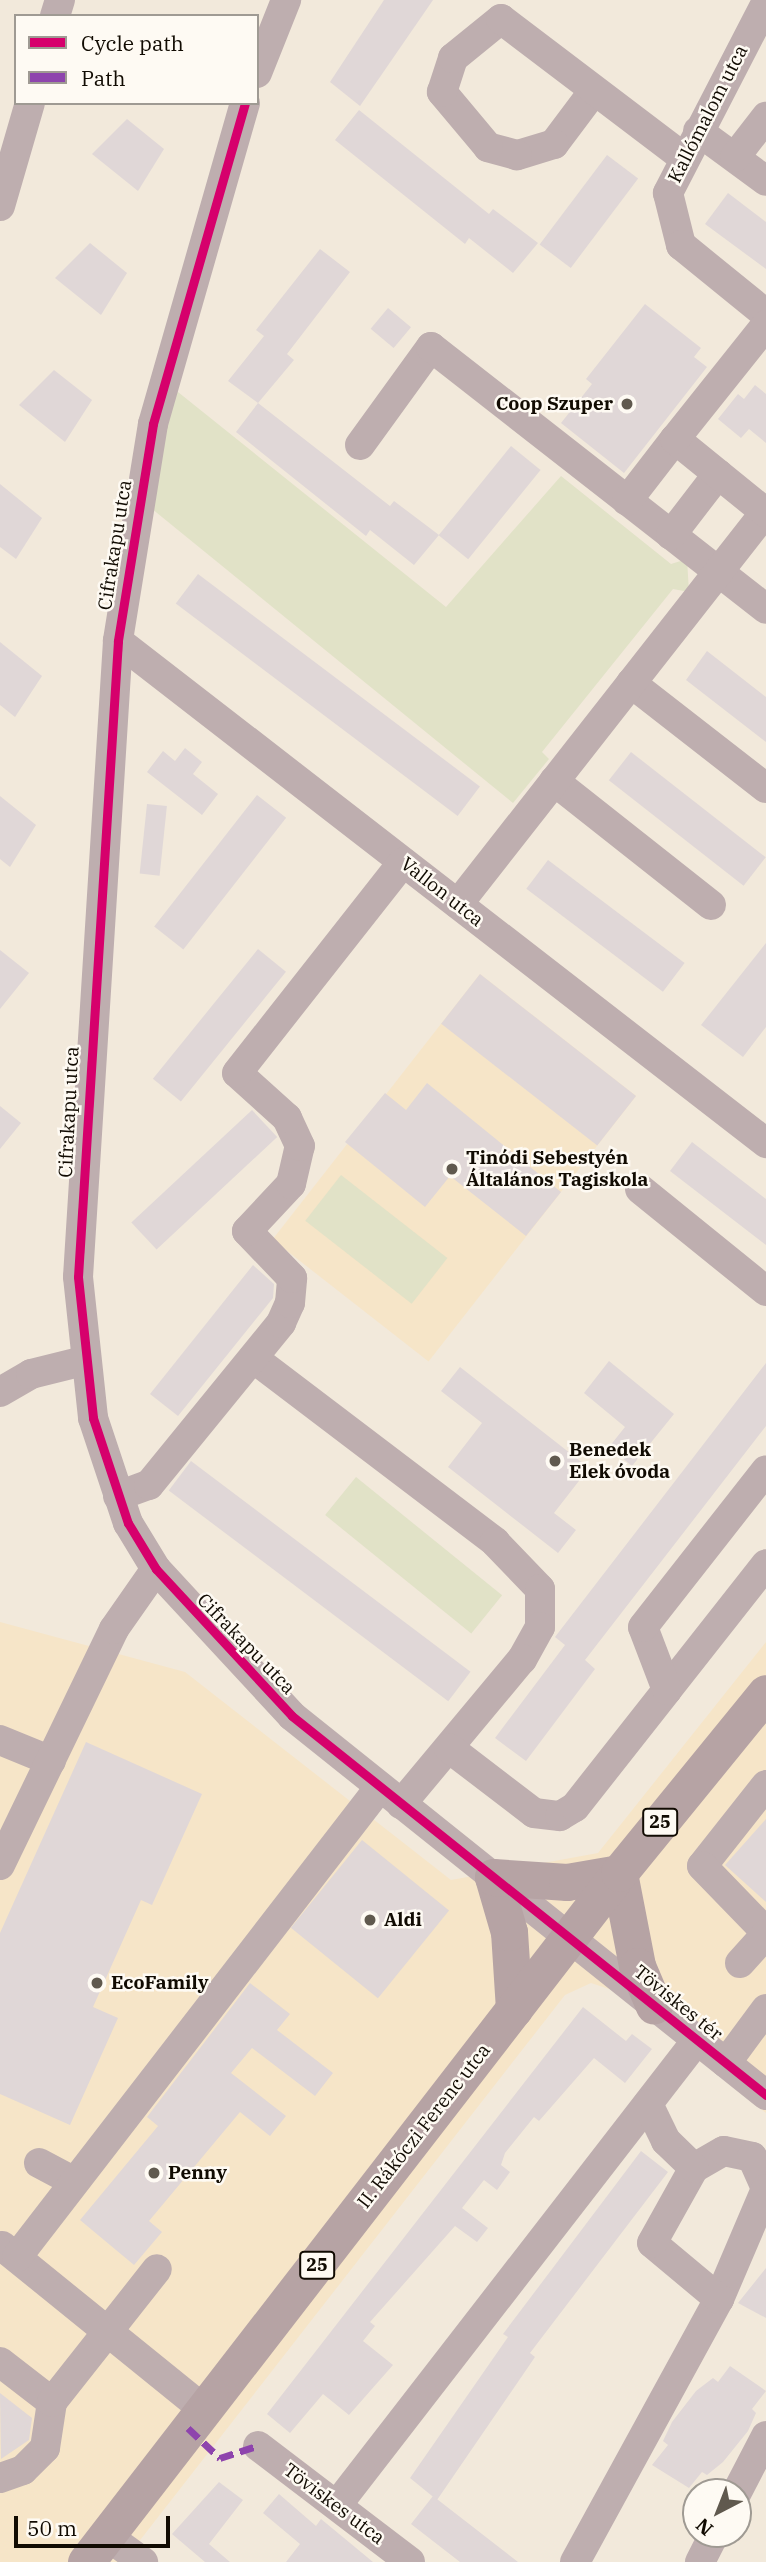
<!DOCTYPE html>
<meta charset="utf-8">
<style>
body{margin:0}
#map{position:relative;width:766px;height:2562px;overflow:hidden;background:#f2e9db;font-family:"IBM Plex Serif",serif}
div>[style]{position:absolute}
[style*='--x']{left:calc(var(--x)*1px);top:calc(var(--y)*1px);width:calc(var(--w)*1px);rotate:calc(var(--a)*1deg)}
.built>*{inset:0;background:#f6e5c8;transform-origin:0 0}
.green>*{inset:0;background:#e1e2c7;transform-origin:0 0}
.building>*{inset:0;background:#e0d7d7;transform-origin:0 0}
.minor>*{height:30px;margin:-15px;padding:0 15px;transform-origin:15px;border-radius:15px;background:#beaeaf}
.major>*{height:37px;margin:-18.5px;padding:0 18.5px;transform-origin:18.5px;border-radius:18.5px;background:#b6a3a4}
.quiet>*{height:7px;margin-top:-3.5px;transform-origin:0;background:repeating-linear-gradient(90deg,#8e44ad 0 14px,transparent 0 21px)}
.cycleway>*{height:9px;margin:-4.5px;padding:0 4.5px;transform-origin:4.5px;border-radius:4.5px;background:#d6006c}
.dots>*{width:19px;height:19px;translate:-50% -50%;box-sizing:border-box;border:4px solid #fefaf3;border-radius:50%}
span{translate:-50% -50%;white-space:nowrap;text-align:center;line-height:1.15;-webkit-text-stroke:5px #fefaf3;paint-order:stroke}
.shield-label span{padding:2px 5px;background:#fefaf3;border:2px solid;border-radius:5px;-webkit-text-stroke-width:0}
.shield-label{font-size:18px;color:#110b02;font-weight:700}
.street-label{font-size:19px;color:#110b02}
.poi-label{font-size:19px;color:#110b02;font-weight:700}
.right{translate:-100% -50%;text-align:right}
.left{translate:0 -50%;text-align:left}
.legend{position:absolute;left:14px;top:14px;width:245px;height:91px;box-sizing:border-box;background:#fefaf3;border:2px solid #9f9a93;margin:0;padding:9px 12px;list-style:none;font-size:21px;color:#110b02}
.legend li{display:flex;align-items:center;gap:14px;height:35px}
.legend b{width:35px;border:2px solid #9f9a93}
.north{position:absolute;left:682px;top:2478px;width:70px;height:70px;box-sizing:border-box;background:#fefaf3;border:2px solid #9f9a93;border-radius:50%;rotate:222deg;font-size:19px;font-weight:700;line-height:28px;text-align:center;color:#110b02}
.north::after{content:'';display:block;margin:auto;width:24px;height:32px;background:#60594e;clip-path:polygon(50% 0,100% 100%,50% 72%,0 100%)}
.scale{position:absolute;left:14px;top:2516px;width:156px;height:32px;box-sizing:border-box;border:4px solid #110b02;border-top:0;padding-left:9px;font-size:21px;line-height:24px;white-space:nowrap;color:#110b02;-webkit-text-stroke:5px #fefaf3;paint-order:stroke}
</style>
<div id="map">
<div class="built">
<i style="left:480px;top:974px;width:198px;height:337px;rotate:38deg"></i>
<i style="clip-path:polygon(0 1622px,185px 1672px,451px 1880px,598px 1853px,766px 1642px,766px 2113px,615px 1991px,591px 1983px,565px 1995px,123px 2562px,0 2562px)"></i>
</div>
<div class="green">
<i style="clip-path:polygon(173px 388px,446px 607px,561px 476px,671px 564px,687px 559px,689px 592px,673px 589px,542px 752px,549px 759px,513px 803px,146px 504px)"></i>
<i style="left:341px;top:1175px;width:135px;height:58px;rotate:38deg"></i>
<i style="left:356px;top:1477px;width:188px;height:49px;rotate:39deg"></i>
</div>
<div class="building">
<i style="clip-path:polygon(384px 0,433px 0,360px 106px,330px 82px)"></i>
<i style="clip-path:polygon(359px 110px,489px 214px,493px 209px,538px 243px,513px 273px,469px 238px,465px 244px,335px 140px)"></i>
<i style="clip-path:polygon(127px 119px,164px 149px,138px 191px,92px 154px)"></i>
<i style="left:607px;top:155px;width:39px;height:112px;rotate:37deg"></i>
<i style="clip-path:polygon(728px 193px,766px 222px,766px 269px,705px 224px)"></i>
<i style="clip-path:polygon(90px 243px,127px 273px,101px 315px,55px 278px)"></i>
<i style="clip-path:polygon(320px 249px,350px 272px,287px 354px,294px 360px,258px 403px,228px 381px,264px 336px,256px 330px)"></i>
<i style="clip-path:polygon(645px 304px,701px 348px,694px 357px,707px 367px,624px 473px,561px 423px,592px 384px,586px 379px)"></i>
<i style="left:388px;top:308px;width:30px;height:27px;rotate:40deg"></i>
<i style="clip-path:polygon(54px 370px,92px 400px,65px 442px,19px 405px)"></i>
<i style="clip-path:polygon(755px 385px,766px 394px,766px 443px,749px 429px,741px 438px,718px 419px,738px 394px,744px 399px)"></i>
<i style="clip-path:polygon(258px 403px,390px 506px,394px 501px,439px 535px,414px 565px,370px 530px,366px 536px,236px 432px)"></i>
<i style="left:511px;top:446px;width:38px;height:115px;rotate:39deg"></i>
<i style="clip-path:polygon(0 484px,42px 518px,16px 559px,0 547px)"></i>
<i style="left:198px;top:574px;width:353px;height:37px;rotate:37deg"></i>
<i style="clip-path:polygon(0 642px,42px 676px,15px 717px,0 705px)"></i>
<i style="clip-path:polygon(707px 651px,766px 697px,766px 742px,686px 680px)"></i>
<i style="clip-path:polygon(185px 748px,202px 762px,193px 774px,218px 794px,202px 815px,147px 772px,163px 751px,175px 761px)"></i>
<i style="left:631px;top:752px;width:171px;height:36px;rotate:38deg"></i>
<i style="left:257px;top:795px;width:37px;height:167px;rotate:38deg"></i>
<i style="clip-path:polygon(0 796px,36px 825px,10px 867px,0 859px)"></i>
<i style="left:147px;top:804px;width:20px;height:70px;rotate:6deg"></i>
<i style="left:548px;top:860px;width:171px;height:36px;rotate:37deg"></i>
<i style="clip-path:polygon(766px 943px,766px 1027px,743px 1057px,701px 1025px)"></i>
<i style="left:258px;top:949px;width:36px;height:167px;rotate:39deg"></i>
<i style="clip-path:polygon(0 950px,29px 973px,0 1009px)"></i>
<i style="left:480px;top:974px;width:198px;height:63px;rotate:38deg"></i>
<i style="clip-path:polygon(427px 1083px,561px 1192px,526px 1236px,450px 1176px,425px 1207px,345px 1142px,385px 1093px,406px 1110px)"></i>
<i style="clip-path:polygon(0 1106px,21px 1123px,0 1149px)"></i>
<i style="left:252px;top:1110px;width:37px;height:165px;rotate:47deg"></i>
<i style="clip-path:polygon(692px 1142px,766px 1199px,766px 1245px,670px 1171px)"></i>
<i style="clip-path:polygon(253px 1265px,274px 1284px,273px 1298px,178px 1416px,150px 1394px)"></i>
<i style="clip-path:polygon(609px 1361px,674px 1414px,632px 1466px,609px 1447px,625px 1427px,584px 1393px)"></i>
<i style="clip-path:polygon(766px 1363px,766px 1426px,585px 1660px,595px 1669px,526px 1761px,495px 1738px,565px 1645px,555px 1637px)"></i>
<i style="clip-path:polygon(460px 1367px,589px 1468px,554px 1513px,576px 1530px,558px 1553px,448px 1467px,482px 1423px,441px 1391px)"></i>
<i style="left:191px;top:1461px;width:350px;height:37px;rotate:37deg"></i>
<i style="clip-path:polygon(86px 1742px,202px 1794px,152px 1905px,141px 1900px,93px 2007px,118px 2018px,70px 2125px,0 2094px,0 1933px)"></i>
<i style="clip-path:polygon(766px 1819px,766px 1902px,725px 1865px)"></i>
<i style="left:362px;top:1840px;width:112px;height:113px;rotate:39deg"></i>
<i style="clip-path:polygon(250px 1983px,290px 2014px,277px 2030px,333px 2073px,315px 2096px,252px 2048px,231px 2073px,286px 2116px,270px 2136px,240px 2112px,149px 2221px,162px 2232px,134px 2265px,80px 2220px,158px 2126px,147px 2117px)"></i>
<i style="clip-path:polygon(583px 2007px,626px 2041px,632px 2034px,652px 2049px,625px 2083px,594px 2058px,539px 2121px,534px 2117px,505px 2153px,501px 2165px,510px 2172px,497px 2190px,484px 2180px,462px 2208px,488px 2228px,477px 2242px,455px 2226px,370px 2322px,375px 2326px,363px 2341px,393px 2365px,349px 2415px,323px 2394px,290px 2433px,267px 2414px)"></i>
<i style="clip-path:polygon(641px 2151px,668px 2172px,530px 2353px,535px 2357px,437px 2500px,410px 2478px,508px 2337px,503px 2334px)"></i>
<i style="clip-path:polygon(766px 2268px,766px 2318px,738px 2303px)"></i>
<i style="clip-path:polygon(730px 2366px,766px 2391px,752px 2409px,756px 2413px,748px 2431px,723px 2462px,707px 2475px,702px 2472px,689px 2488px,652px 2465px,668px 2445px,663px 2441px,672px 2422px,696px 2391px,713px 2378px,718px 2382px)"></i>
<i style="clip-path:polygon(0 2393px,32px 2418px,29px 2440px,1px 2459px)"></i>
<i style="clip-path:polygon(219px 2482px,243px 2500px,209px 2544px,230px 2562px,205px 2562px,172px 2534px)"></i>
<i style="clip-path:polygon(279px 2494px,316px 2526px,321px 2519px,373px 2562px,286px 2562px,300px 2544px,263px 2513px)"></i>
<i style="clip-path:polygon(433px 2496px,473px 2527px,518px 2562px,460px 2562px,451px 2555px,411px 2524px)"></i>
</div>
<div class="minor">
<i style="--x:766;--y:3;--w:214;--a:117.3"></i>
<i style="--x:668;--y:193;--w:54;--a:76"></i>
<i style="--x:681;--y:245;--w:109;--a:39.1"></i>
<i style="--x:55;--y:16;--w:17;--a:-73"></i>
<i style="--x:257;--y:73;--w:79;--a:-68.3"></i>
<i style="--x:593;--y:92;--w:65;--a:126.9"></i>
<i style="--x:554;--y:144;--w:39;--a:163"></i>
<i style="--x:517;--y:155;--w:30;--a:-165"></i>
<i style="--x:488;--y:147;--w:72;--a:-129.9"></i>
<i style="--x:442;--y:92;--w:36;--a:-72"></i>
<i style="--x:453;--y:58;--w:62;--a:-39.1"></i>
<i style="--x:501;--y:19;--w:230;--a:37.2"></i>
<i style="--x:245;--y:103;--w:334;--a:106"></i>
<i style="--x:153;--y:424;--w:220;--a:99.2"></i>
<i style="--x:118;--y:641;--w:637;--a:93.6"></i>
<i style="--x:78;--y:1277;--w:142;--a:83.9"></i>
<i style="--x:93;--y:1418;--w:111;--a:71.6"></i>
<i style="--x:128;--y:1523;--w:54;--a:58.7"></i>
<i style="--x:156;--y:1569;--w:200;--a:47.2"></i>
<i style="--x:292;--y:1716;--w:607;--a:38.65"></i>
<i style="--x:698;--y:131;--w:84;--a:36.3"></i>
<i style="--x:735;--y:157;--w:51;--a:-52.2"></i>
<i style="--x:0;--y:206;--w:107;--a:-73.8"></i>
<i style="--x:360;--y:445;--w:121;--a:-54.1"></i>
<i style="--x:431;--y:347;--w:425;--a:38"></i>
<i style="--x:627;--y:501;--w:78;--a:-52.3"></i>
<i style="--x:671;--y:535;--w:77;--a:-52.4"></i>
<i style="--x:118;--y:641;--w:820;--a:37.76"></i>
<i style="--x:631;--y:683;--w:171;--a:37.9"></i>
<i style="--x:554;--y:781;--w:200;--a:38.3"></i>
<i style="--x:458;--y:904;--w:498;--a:-51.9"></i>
<i style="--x:765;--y:512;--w:116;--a:-141"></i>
<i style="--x:675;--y:439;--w:146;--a:-51.4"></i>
<i style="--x:640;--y:1189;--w:162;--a:39"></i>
<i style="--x:253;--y:1358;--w:304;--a:37.2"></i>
<i style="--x:495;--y:1542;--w:65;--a:46.2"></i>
<i style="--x:540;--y:1589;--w:38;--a:90"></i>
<i style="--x:540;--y:1627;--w:37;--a:119"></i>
<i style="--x:522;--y:1659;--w:189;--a:129.8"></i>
<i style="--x:0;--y:1392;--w:36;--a:-30"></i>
<i style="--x:31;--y:1374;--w:54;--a:-14"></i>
<i style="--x:118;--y:1496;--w:33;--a:-20"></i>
<i style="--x:149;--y:1485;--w:209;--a:-50.8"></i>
<i style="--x:281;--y:1323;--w:22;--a:-66"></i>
<i style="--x:290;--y:1303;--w:25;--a:-85"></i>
<i style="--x:292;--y:1278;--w:65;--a:-133.8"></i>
<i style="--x:247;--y:1231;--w:64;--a:-46.9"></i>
<i style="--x:291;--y:1184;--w:39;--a:-77"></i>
<i style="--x:300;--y:1146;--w:31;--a:-115"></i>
<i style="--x:287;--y:1118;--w:67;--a:-138"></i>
<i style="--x:237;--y:1073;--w:268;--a:-51.8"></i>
<i style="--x:667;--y:1690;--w:160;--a:-51.8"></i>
<i style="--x:0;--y:1740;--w:55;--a:22.4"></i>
<i style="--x:449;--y:1748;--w:107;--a:37.4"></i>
<i style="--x:534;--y:1813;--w:26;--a:7"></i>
<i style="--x:560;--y:1816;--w:17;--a:-31"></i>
<i style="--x:575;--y:1807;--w:149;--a:-51.8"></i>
<i style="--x:667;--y:1690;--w:67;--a:-110.9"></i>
<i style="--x:643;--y:1627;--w:199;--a:-51.9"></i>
<i style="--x:766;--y:1785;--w:103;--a:128.3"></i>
<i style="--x:702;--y:1866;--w:92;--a:45.9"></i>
<i style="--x:0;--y:1865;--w:262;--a:-64.2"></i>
<i style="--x:114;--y:1629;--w:73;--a:-55"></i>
<i style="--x:740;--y:1963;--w:39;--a:-48"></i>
<i style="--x:726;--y:2063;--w:67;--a:-53.5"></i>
<i style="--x:39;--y:2163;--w:40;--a:28"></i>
<i style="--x:694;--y:2168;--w:34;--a:-30"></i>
<i style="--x:724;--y:2151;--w:29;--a:12"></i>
<i style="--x:752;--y:2157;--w:35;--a:66"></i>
<i style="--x:766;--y:2189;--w:120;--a:113.1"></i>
<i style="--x:2;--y:2246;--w:259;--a:39"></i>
<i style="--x:17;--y:2257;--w:594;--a:-52.32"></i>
<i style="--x:0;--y:2362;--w:66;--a:37.6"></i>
<i style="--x:258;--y:2446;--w:191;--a:37.3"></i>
<i style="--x:0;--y:2478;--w:24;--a:-19"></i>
<i style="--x:23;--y:2470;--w:31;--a:-45"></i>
<i style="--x:45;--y:2448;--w:47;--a:-81.3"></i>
<i style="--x:52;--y:2402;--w:169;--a:-51.7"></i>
<i style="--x:737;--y:2492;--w:63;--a:-62.6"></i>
<i style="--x:337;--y:2505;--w:588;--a:-52.25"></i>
<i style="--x:106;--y:2535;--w:46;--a:36.1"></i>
<i style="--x:575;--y:2562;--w:300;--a:-61.3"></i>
<i style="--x:719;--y:2299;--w:87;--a:-140.1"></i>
<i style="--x:652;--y:2243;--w:86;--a:-60.8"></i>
<i style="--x:694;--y:2168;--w:39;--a:-136"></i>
<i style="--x:666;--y:2141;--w:41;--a:-115.9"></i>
<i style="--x:700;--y:2562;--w:31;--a:-63"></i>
</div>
<div class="major">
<i style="--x:619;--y:1873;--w:95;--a:79"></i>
<i style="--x:637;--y:1966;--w:43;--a:67"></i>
<i style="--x:514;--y:2009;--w:77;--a:-93.7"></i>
<i style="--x:509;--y:1932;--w:57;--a:-106.2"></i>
<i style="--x:493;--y:1877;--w:74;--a:3.9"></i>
<i style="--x:567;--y:1882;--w:53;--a:-9.8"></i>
<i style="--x:86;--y:2562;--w:871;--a:-52.28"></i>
<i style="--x:619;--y:1873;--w:232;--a:-50.8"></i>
</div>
<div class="quiet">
<i style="--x:188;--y:2428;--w:44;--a:43.2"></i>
<i style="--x:220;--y:2458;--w:40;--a:-18"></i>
</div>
<div class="cycleway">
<i style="--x:245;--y:103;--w:334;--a:106"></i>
<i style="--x:153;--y:424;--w:220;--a:99.2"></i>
<i style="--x:118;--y:641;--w:637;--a:93.6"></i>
<i style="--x:78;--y:1277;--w:142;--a:83.9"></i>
<i style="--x:93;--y:1418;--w:111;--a:71.6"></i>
<i style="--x:128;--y:1523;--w:54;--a:58.7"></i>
<i style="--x:156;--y:1569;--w:200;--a:47.2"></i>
<i style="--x:292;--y:1716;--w:607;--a:38.65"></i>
</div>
<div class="dots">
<i style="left:627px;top:404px;background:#60594e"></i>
<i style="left:452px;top:1169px;background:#60594e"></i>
<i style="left:555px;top:1461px;background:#60594e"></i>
<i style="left:370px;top:1920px;background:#60594e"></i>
<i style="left:97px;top:1983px;background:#60594e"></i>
<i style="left:154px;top:2173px;background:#60594e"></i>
</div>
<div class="shield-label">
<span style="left:660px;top:1822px">25</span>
<span style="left:317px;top:2265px">25</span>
</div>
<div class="street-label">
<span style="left:708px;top:114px;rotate:-63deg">Kallómalom utca</span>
<span style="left:115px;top:545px;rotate:-81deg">Cifrakapu utca</span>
<span style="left:442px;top:892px;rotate:38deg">Vallon utca</span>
<span style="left:69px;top:1112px;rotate:-87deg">Cifrakapu utca</span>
<span style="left:246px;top:1644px;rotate:46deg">Cifrakapu utca</span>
<span style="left:678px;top:2003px;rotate:39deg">Töviskes tér</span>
<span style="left:424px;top:2126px;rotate:-52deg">II. Rákóczi Ferenc utca</span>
<span style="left:334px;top:2504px;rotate:37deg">Töviskes utca</span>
</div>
<div class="poi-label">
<span class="right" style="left:613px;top:404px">Coop Szuper</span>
<span class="left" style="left:466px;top:1169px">Tinódi Sebestyén<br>Általános Tagiskola</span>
<span class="left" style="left:569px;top:1461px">Benedek<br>Elek óvoda</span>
<span class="left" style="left:384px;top:1920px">Aldi</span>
<span class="left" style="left:111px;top:1983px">EcoFamily</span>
<span class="left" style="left:168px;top:2173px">Penny</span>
</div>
<ul class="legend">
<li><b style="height:9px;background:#d6006c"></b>Cycle path</li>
<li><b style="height:9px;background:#8e44ad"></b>Path</li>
</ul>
<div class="north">N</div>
<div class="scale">50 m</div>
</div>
